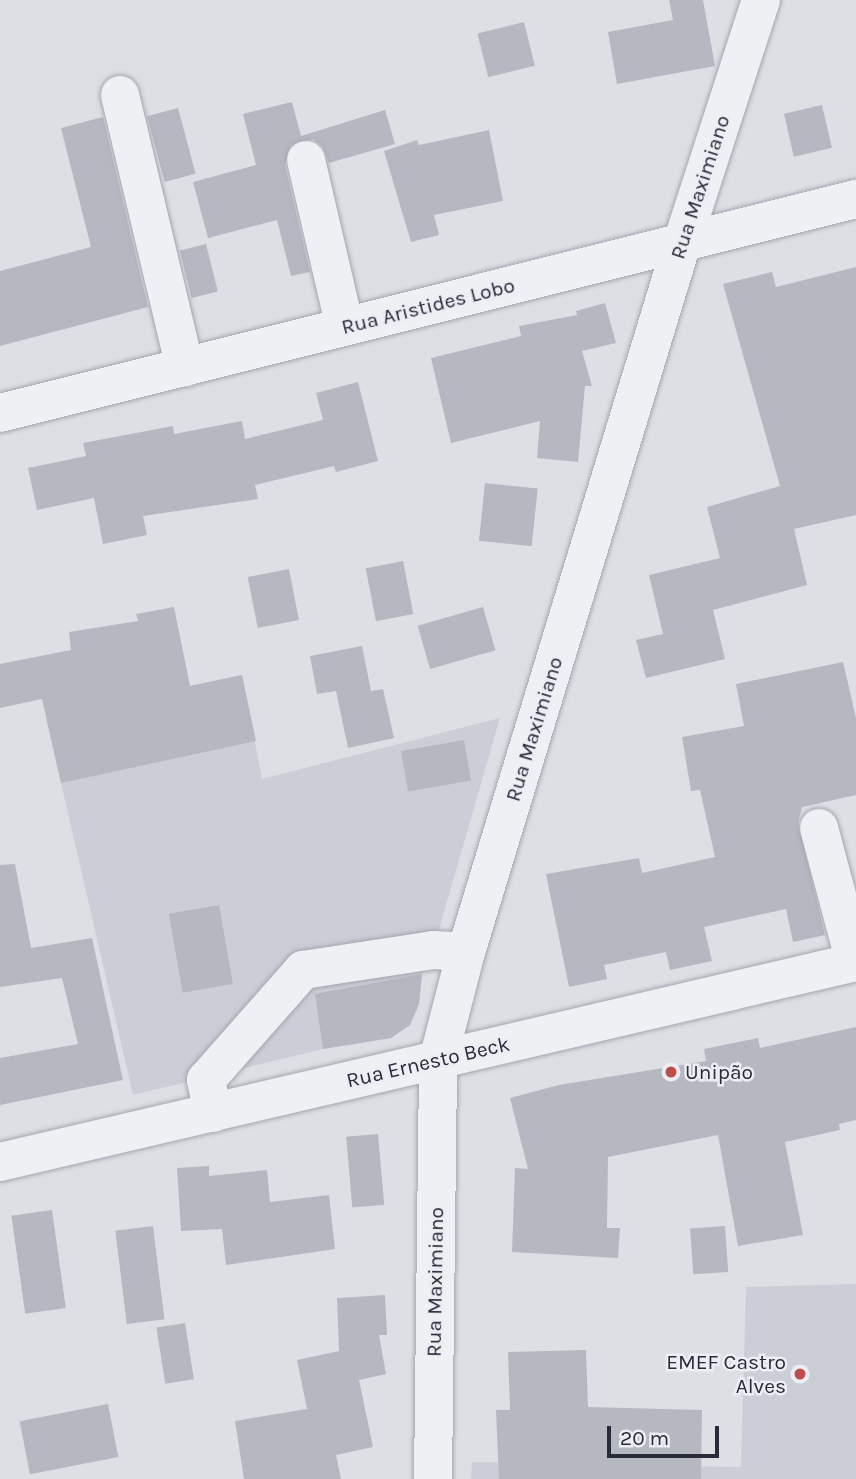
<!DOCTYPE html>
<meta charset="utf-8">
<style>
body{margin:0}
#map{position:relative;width:856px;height:1479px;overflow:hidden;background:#dddfe5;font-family:Karla,sans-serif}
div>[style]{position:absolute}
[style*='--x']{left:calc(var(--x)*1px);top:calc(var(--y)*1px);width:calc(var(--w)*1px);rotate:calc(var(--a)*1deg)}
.built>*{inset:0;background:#cbced6}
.building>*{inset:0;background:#b5b8c1;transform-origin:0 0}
.roads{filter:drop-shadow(0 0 2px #a3a6ae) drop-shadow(0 0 2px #a3a6ae)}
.minor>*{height:38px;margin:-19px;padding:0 19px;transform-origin:19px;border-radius:19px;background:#eff0f4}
.dots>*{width:19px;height:19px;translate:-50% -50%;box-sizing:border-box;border:4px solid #eceef3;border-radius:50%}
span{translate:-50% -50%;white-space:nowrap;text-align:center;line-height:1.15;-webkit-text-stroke:5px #eceef3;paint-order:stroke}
.street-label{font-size:21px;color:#282c3a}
.poi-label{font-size:21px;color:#282c3a}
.left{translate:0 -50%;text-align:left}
.right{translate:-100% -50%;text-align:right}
.scale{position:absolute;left:607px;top:1426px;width:112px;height:32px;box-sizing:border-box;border:4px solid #282c3a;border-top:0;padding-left:9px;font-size:21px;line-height:24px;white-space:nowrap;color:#282c3a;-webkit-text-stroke:5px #eceef3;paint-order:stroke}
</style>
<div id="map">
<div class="built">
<i style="clip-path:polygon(242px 675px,262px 779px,500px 718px,433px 950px,423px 963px,419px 1004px,410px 1025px,391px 1038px,323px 1049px,133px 1095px,46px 718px)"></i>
<i style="clip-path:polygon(856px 1284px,856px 1479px,471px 1479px,472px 1462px,741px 1467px,746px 1287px)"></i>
</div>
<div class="building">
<i style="clip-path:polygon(669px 0,703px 0,715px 66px,617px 84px,608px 32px,673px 20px)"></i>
<i style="left:524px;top:22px;width:45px;height:48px;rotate:76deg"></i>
<i style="clip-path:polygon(292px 102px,301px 136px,385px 110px,395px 144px,329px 163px,322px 146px,313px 139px,291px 145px,285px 165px,310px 272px,291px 276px,277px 220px,208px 238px,193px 182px,256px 165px,243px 114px)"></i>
<i style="left:822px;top:105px;width:44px;height:39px;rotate:77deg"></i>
<i style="left:178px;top:108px;width:68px;height:32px;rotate:75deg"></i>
<i style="clip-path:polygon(103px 117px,148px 307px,0 346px,0 271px,91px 247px,61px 128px)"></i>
<i style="clip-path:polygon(489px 130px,503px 201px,434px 215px,439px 235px,411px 242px,384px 151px,417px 140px,419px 145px)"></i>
<i style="left:206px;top:244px;width:49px;height:27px;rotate:76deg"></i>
<i style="clip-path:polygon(856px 267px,856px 515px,794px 529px,807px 585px,713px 610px,725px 659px,646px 678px,636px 640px,663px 634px,649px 575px,720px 558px,707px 507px,780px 486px,723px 284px,772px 272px,776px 287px)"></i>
<i style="clip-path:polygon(605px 303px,616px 343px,582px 351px,592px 386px,585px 386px,578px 462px,537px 458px,540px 421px,451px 443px,431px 358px,521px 336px,519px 326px,577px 315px,576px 311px)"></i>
<i style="clip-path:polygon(358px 382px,378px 461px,336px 472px,334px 466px,255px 485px,258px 499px,143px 516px,147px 535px,103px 544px,94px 498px,37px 510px,28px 468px,86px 456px,83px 443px,173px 426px,174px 434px,242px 421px,245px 439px,323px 420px,316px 393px)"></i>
<i style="left:485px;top:483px;width:53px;height:58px;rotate:6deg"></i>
<i style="left:403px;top:561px;width:54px;height:38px;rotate:79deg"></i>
<i style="left:289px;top:569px;width:52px;height:42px;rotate:79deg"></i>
<i style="clip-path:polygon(174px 607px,190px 686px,242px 675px,256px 741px,61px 783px,42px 699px,0 708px,0 664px,71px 650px,69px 632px,138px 621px,136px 614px)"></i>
<i style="left:483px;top:607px;width:45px;height:68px;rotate:74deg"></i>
<i style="clip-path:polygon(362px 646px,371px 691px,383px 689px,394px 738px,348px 748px,336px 691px,317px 694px,310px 656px)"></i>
<i style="clip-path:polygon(843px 662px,856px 718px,856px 795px,802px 807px,798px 823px,825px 935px,793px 942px,786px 909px,704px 927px,712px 961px,670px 970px,666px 952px,604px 965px,607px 979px,569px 987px,546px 874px,639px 858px,642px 873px,715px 857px,700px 790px,691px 791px,682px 737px,744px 726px,736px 684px)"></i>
<i style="left:464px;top:740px;width:41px;height:64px;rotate:80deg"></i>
<i style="clip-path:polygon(15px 864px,31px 948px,92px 938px,123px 1080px,0 1105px,0 1058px,78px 1044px,62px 978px,0 987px,0 865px)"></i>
<i style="left:219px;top:905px;width:80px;height:51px;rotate:80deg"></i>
<i style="clip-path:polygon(422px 974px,419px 1004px,410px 1025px,391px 1038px,323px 1049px,315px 994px)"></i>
<i style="clip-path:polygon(856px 1027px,856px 1120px,839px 1124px,840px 1130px,785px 1142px,803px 1235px,738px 1246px,718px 1135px,608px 1157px,607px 1228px,620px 1228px,618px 1258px,512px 1252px,515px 1168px,528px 1169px,510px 1098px,559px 1085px,706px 1061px,704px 1049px,758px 1038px,760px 1048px)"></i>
<i style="left:378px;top:1134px;width:71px;height:32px;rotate:85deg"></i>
<i style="clip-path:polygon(209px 1166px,209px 1176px,267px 1170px,270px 1202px,329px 1195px,335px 1249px,226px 1265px,222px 1229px,181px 1231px,177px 1168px)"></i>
<i style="left:52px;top:1210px;width:99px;height:41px;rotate:82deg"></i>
<i style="left:153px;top:1226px;width:94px;height:38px;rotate:83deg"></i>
<i style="left:725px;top:1226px;width:46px;height:35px;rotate:86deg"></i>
<i style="clip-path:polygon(385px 1295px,387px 1335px,379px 1335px,386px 1374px,359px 1380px,373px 1447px,336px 1455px,341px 1479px,244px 1479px,235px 1421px,307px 1409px,297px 1360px,339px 1351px,337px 1298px)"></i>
<i style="left:185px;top:1323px;width:57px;height:29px;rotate:81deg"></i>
<i style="clip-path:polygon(586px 1350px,588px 1407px,702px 1410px,701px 1479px,499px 1479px,496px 1410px,510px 1410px,508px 1352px)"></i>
<i style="left:108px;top:1404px;width:54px;height:90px;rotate:79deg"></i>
</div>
<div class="roads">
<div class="minor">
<i style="--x:120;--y:95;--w:280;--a:76.6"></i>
<i style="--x:306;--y:160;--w:171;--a:76.9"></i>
<i style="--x:0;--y:413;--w:882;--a:-14.04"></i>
<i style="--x:819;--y:828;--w:139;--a:75"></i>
<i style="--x:213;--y:1113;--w:34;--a:-102"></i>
<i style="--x:206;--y:1080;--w:147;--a:-48.6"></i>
<i style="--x:303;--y:970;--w:132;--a:-8.7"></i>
<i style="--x:433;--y:950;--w:33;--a:3"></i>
<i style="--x:0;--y:1162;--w:879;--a:-13.15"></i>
<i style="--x:433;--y:1479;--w:419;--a:-89.3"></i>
<i style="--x:438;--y:1060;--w:112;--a:-75.5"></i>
<i style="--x:466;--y:952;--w:741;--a:-73.06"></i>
<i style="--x:682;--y:243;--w:256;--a:-72"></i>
</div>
</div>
<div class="dots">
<i style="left:671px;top:1072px;background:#bf4d4d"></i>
<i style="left:800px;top:1374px;background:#bf4d4d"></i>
</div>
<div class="street-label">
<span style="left:700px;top:187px;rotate:-72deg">Rua Maximiano</span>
<span style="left:428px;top:306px;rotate:-14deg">Rua Aristides Lobo</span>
<span style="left:534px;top:729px;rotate:-73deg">Rua Maximiano</span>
<span style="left:428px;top:1062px;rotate:-13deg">Rua Ernesto Beck</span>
<span style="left:435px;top:1282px;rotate:-89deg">Rua Maximiano</span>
</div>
<div class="poi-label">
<span class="left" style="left:685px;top:1072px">Unipão</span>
<span class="right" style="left:786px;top:1374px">EMEF Castro<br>Alves</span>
</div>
<div class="scale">20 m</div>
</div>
